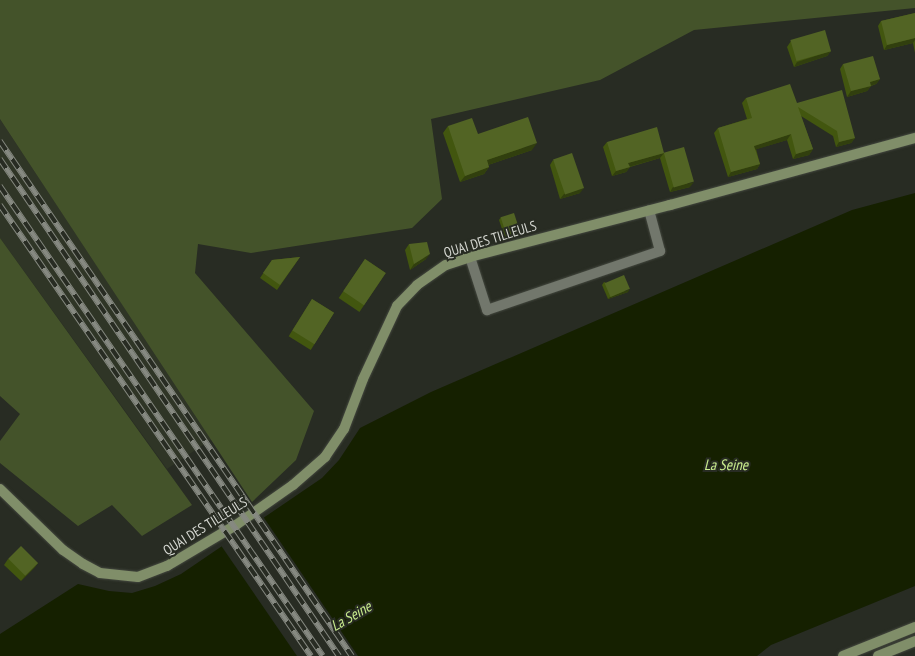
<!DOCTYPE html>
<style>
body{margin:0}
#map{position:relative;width:915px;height:656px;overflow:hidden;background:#282c23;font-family:"PT Sans Narrow",sans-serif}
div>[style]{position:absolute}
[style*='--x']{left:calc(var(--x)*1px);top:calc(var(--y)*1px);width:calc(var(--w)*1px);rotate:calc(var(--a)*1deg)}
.built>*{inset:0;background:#2f3526}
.green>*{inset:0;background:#44532a}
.water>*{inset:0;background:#152000}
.pier>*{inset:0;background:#282c23}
.roads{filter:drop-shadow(0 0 1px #44483f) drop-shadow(0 0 1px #44483f)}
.street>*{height:10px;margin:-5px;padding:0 5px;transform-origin:5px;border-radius:5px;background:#72776c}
.secondary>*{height:10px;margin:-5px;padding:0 5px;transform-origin:5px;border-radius:5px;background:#808e69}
.rail>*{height:5.5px;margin-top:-2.75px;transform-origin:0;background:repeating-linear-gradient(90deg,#282c23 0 11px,#868981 0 22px);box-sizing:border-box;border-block:1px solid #868981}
.wall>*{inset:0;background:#42560f;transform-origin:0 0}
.shaded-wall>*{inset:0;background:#313f0e}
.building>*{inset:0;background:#526424;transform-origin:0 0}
span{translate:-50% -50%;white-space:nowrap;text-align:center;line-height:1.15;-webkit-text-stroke:4px #282c23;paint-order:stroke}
.street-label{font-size:14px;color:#d6d8d2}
.water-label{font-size:15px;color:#caee8e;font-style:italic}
</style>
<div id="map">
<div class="built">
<i style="clip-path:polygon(0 119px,212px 439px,167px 469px,0 238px)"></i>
</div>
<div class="green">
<i style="clip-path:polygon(0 0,915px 0,915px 8px,694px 30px,600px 80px,431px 119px,442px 199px,412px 228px,251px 253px,198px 244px,195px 273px,314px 411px,296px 460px,252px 502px,0 119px)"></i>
<i style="clip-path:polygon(0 238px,192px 505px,142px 536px,112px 505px,78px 526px,0 463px,0 441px,20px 414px,0 396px)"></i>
</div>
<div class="water">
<i style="clip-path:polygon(915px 193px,915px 586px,771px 645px,757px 656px,0 656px,0 634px,78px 584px,109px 591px,132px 593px,155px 586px,181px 574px,322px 478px,339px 460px,360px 428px,431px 392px,852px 210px)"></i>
</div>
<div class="pier">
<i style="clip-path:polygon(262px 515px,358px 656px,297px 656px,220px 544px)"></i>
</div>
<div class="roads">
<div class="street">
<i style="--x:470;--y:257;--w:56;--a:72.2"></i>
<i style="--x:487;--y:310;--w:183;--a:-18.8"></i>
<i style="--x:660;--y:251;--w:42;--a:-105"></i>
</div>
<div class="secondary">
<i style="--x:0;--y:489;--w:88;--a:44.1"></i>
<i style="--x:63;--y:550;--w:24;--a:35"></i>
<i style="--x:83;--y:564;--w:19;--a:28"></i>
<i style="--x:100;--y:573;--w:38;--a:6"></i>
<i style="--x:138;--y:577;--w:31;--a:-21"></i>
<i style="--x:167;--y:566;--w:80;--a:-30.7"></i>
<i style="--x:236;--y:525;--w:70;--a:-35.1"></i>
<i style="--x:293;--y:485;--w:43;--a:-41.2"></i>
<i style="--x:325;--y:457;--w:34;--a:-56"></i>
<i style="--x:344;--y:429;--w:53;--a:-69.2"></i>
<i style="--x:363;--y:379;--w:81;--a:-65"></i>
<i style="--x:397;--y:306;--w:29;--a:-46"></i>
<i style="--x:417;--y:285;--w:35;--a:-35"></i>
<i style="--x:446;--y:265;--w:25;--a:-18"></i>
<i style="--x:470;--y:257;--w:207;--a:-14.6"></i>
<i style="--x:670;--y:205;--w:254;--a:-15.3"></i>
<i style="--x:843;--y:656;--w:78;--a:-21.9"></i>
<i style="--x:878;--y:656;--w:40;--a:-22"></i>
</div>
</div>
<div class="rail">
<i style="--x:0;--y:141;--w:624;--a:55.65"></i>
<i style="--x:0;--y:159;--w:602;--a:55.7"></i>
<i style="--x:0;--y:186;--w:570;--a:55.5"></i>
<i style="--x:0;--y:205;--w:548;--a:55.41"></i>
</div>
<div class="wall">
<i style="clip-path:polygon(915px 13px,915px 53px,913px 43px,884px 50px,878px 26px,881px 21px)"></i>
<i style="clip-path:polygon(791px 41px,831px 51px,827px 56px,794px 67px,787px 47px)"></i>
<i style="clip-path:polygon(843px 64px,880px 79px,876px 84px,871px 86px,867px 91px,847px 97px,840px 69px)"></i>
<i style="clip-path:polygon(746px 98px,797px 103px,855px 138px,851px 143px,836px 147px,833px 136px,801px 116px,813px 149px,809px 155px,793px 159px,787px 140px,756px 149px,760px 164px,757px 169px,728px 177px,714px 133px,718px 128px,747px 119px,742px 103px)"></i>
<i style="clip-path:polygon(448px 126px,478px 134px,532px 150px,488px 165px,489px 167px,484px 174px,460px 182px,443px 133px)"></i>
<i style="clip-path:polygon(607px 142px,664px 153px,690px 187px,670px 192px,660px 158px,630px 167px,626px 172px,612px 176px,603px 147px)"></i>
<i style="clip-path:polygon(553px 160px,580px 193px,560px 199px,550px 165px)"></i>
<i style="clip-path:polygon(501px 217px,518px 234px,505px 238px,499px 220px)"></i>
<i style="clip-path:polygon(409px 244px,426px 259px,410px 270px,405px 250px)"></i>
<i style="clip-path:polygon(300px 257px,277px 290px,260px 278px,272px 260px)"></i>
<i style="left:365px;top:259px;width:25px;height:47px;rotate:34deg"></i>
<i style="clip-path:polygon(604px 282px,628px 292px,608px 299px,602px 285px)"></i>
<i style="left:312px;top:299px;width:26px;height:44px;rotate:32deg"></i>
<i style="clip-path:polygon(8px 559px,38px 563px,34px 568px,21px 581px,4px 565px)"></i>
</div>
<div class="shaded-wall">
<i style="clip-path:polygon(915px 38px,915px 40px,913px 43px,884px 50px,887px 45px)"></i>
<i style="clip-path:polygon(831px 51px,827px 56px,794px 67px,797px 62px)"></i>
<i style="clip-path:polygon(880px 79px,876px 84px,866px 87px,870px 82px)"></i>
<i style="clip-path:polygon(871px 86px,867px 91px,847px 97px,851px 91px)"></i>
<i style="clip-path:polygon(791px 134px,787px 140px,751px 151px,754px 146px)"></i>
<i style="clip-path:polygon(855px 138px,851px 143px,836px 147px,839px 142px)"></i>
<i style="clip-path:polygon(537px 143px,532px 150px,482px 167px,487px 160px)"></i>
<i style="clip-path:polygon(813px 149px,809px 155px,793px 159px,796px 154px)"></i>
<i style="clip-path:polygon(664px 153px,660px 158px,625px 168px,628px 163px)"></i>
<i style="clip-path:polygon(760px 164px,757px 169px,728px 177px,731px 172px)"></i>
<i style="clip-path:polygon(489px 167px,484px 174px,460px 182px,465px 176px)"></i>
<i style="clip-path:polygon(630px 167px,626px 172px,612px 176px,616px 171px)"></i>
<i style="clip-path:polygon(694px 182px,690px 187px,670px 192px,673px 187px)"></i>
<i style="clip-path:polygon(584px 188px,580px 193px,560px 199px,564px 194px)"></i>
<i style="clip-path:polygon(520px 231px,518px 234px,505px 238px,507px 235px)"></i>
<i style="clip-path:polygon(430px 254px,426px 259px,410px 270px,414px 264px)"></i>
<i style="clip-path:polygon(630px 289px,628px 292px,608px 299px,610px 297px)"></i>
<i style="clip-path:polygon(38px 563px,34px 568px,21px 581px,25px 576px)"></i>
</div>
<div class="building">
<i style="clip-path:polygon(915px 13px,915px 38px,887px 45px,881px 21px)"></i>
<i style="left:825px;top:30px;width:22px;height:36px;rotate:74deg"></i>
<i style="clip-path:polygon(873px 56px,880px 79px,870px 82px,871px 86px,851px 91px,843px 64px)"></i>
<i style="clip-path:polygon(790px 84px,797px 103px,842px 90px,855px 138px,839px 142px,837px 131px,798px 107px,813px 149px,796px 154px,791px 134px,754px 146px,760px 164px,731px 172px,718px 128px,752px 118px,746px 98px)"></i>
<i style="clip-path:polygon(528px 117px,537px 143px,487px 160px,489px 167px,465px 176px,448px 126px,472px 118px,478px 134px)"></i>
<i style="clip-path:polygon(657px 127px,664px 153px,628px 163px,630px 167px,616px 171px,607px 142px)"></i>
<i style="left:684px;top:147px;width:36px;height:21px;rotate:74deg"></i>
<i style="left:572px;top:153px;width:37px;height:20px;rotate:71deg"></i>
<i style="left:514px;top:213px;width:19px;height:14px;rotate:72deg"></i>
<i style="clip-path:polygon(427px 242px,430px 254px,414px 264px,409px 244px)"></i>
<i style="clip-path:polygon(300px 257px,280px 285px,263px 273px,272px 260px)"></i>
<i style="left:365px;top:259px;width:25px;height:39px;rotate:34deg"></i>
<i style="left:624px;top:275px;width:15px;height:21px;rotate:67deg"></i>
<i style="left:312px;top:299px;width:26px;height:37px;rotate:32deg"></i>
<i style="left:21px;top:546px;width:24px;height:18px;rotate:45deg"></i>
</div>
<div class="street-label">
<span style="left:490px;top:239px;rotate:-17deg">QUAI DES TILLEULS</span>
<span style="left:205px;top:526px;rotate:-32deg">QUAI DES TILLEULS</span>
</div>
<div class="water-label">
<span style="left:726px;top:465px">La Seine</span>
<span style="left:351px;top:616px;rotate:-30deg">La Seine</span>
</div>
</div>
